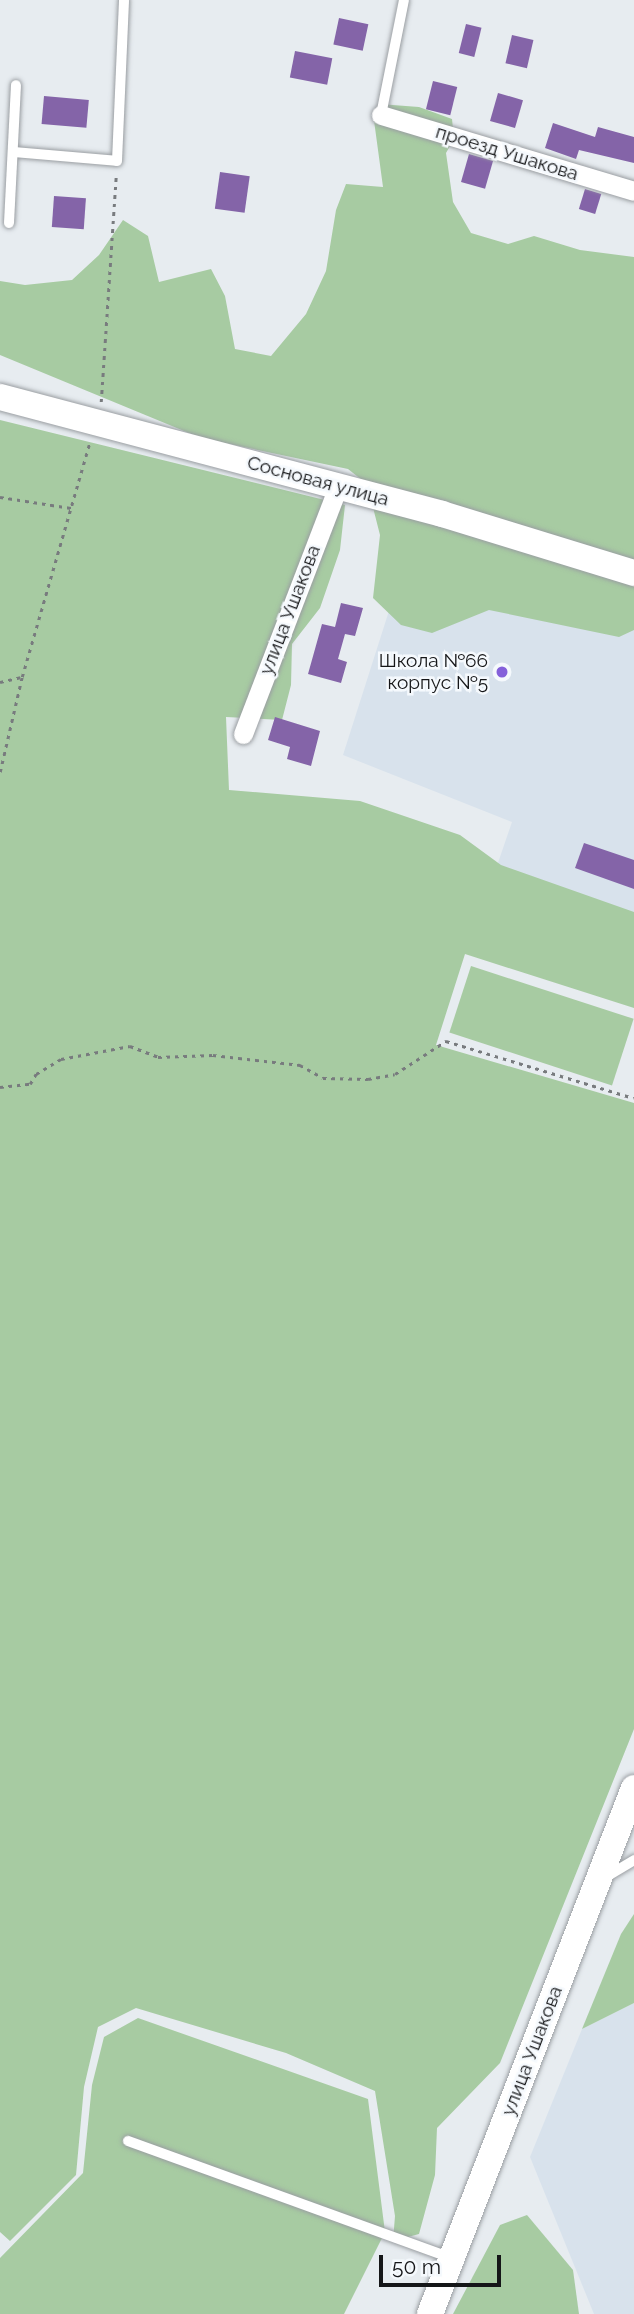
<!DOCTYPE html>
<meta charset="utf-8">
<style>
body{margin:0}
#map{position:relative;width:634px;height:2314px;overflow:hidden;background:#e7ecf0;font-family:Raleway,sans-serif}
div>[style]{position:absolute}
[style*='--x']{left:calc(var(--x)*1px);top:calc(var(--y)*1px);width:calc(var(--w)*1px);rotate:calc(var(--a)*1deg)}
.built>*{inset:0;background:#d8e2ec}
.green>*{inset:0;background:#a7cba2;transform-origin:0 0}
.building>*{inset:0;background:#8464a8;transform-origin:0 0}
.path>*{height:2.5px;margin-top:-1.25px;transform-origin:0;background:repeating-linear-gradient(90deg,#787b7e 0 3.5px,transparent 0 8.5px)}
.roads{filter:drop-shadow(0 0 2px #9a9ea2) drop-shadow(0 0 2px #9a9ea2)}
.lane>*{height:10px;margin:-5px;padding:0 5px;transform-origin:5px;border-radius:5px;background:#fff}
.street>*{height:19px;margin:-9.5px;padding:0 9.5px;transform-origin:9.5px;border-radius:9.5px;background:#fff}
.secondary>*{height:26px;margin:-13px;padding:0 13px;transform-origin:13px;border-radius:13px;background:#fff}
.dots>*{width:19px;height:19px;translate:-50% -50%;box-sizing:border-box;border:4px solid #f5f9fd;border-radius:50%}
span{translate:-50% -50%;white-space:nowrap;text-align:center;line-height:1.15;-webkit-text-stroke:5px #f5f9fd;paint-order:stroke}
.street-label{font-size:19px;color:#151618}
.poi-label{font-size:19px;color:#151618}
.right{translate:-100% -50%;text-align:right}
.scale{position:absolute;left:379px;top:2255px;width:122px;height:32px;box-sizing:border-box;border:4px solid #151618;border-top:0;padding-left:9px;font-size:21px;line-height:24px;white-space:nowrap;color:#151618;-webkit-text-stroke:5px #f5f9fd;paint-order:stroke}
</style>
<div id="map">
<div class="built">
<i style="clip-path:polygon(418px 520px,634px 588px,634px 947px,488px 892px,512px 822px,343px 755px)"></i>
<i style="clip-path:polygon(634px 2003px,634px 2314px,594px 2314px,530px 2157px,582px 2029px)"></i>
</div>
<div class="green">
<i style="clip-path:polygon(379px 104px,419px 107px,452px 119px,454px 139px,446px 153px,453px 202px,471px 233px,508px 244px,534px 236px,580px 250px,634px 257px,634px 630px,619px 637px,489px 610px,432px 633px,401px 625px,373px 598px,380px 535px,367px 484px,348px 469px,201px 438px,0 355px,0 281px,25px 285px,72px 280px,99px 255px,123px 220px,148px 236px,159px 282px,211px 269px,225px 296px,235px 349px,271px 356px,306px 314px,326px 271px,336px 210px,346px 184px,383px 187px,373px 113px)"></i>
<i style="clip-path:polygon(0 420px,345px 505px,340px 550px,320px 608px,292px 644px,291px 685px,282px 720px,226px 717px,229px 790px,360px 801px,460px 835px,501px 865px,634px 912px,634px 1008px,465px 954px,436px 1045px,634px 1103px,634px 1729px,500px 2063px,437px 2128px,435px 2175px,419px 2234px,393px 2241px,395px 2216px,375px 2091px,286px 2053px,136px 2008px,98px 2027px,84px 2087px,76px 2175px,10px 2241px,0 2232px)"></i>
<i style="left:471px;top:966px;width:171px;height:70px;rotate:18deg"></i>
<i style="clip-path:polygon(634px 1914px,634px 2003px,582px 2029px,621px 1934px)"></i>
<i style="clip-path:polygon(138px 2018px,368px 2099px,385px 2232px,344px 2314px,0 2314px,0 2258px,83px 2173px,92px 2085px,104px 2037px)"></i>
<i style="clip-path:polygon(527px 2215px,573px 2270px,579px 2314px,453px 2314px,500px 2225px)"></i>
</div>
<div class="building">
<i style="left:339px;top:18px;width:30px;height:27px;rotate:12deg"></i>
<i style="left:466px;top:24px;width:16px;height:30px;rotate:14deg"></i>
<i style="left:512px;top:35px;width:22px;height:29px;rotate:13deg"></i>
<i style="left:295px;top:51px;width:38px;height:27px;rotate:11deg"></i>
<i style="left:433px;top:81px;width:25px;height:29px;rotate:14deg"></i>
<i style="left:498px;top:93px;width:26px;height:29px;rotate:16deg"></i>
<i style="left:44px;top:96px;width:45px;height:28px;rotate:5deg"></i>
<i style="clip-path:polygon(553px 123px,595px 137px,598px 127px,634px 137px,634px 163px,579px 150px,576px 159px,545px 148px)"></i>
<i style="left:469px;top:154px;width:25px;height:29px;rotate:16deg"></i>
<i style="left:220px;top:172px;width:30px;height:37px;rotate:8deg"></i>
<i style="left:585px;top:189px;width:17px;height:21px;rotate:17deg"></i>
<i style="left:54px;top:196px;width:32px;height:31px;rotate:4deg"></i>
<i style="clip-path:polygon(341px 603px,363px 608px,355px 636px,345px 634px,338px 659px,347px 662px,341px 683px,308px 674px,322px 624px,335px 627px)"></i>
<i style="clip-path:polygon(275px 717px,320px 731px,311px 766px,287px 759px,290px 747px,268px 740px)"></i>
<i style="clip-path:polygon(584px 843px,634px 860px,634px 889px,575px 868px)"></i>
</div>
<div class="path">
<i style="--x:101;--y:402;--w:227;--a:-86.2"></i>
<i style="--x:0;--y:497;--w:72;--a:8.8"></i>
<i style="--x:0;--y:682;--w:23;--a:-13"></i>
<i style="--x:0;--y:772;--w:98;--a:-77"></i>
<i style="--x:22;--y:677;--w:245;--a:-73.9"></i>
<i style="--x:0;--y:1087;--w:30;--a:-6"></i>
<i style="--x:30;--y:1084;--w:12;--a:-59"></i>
<i style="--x:36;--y:1074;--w:29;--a:-31"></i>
<i style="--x:61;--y:1059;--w:70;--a:-10.7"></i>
<i style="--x:130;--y:1046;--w:30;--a:21"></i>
<i style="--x:158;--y:1057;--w:55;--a:-2.1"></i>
<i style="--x:213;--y:1055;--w:88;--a:6.6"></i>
<i style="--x:300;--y:1065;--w:26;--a:29"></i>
<i style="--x:323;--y:1078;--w:45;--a:1.3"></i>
<i style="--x:368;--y:1079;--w:27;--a:-10"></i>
<i style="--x:395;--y:1074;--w:61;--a:-32.9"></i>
<i style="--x:446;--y:1041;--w:196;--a:16.9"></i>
</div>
<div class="roads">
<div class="lane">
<i style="--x:381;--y:115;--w:117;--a:-78.7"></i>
<i style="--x:13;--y:152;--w:104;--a:4.9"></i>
<i style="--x:117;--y:161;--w:161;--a:-87.5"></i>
<i style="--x:9;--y:223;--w:138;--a:-87.1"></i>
<i style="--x:606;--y:1877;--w:33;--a:-31"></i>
<i style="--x:128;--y:2141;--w:344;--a:19.9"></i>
</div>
<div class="street">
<i style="--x:381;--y:115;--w:264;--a:16.7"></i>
<i style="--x:243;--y:734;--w:266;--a:-69"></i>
</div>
<div class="secondary">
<i style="--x:0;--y:397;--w:457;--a:14.8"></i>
<i style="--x:442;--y:514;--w:201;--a:17.1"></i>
<i style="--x:430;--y:2314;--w:564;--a:-68.8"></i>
</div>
</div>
<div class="dots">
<i style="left:502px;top:672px;background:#8460da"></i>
</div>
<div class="street-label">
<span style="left:507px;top:153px;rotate:17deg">проезд Ушакова</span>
<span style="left:318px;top:481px;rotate:15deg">Сосновая улица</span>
<span style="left:290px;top:610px;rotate:-69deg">улица Ушакова</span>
<span style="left:532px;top:2051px;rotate:-69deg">улица Ушакова</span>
</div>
<div class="poi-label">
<span class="right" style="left:488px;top:672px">Школа №66<br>корпус №5</span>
</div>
<div class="scale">50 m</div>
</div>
